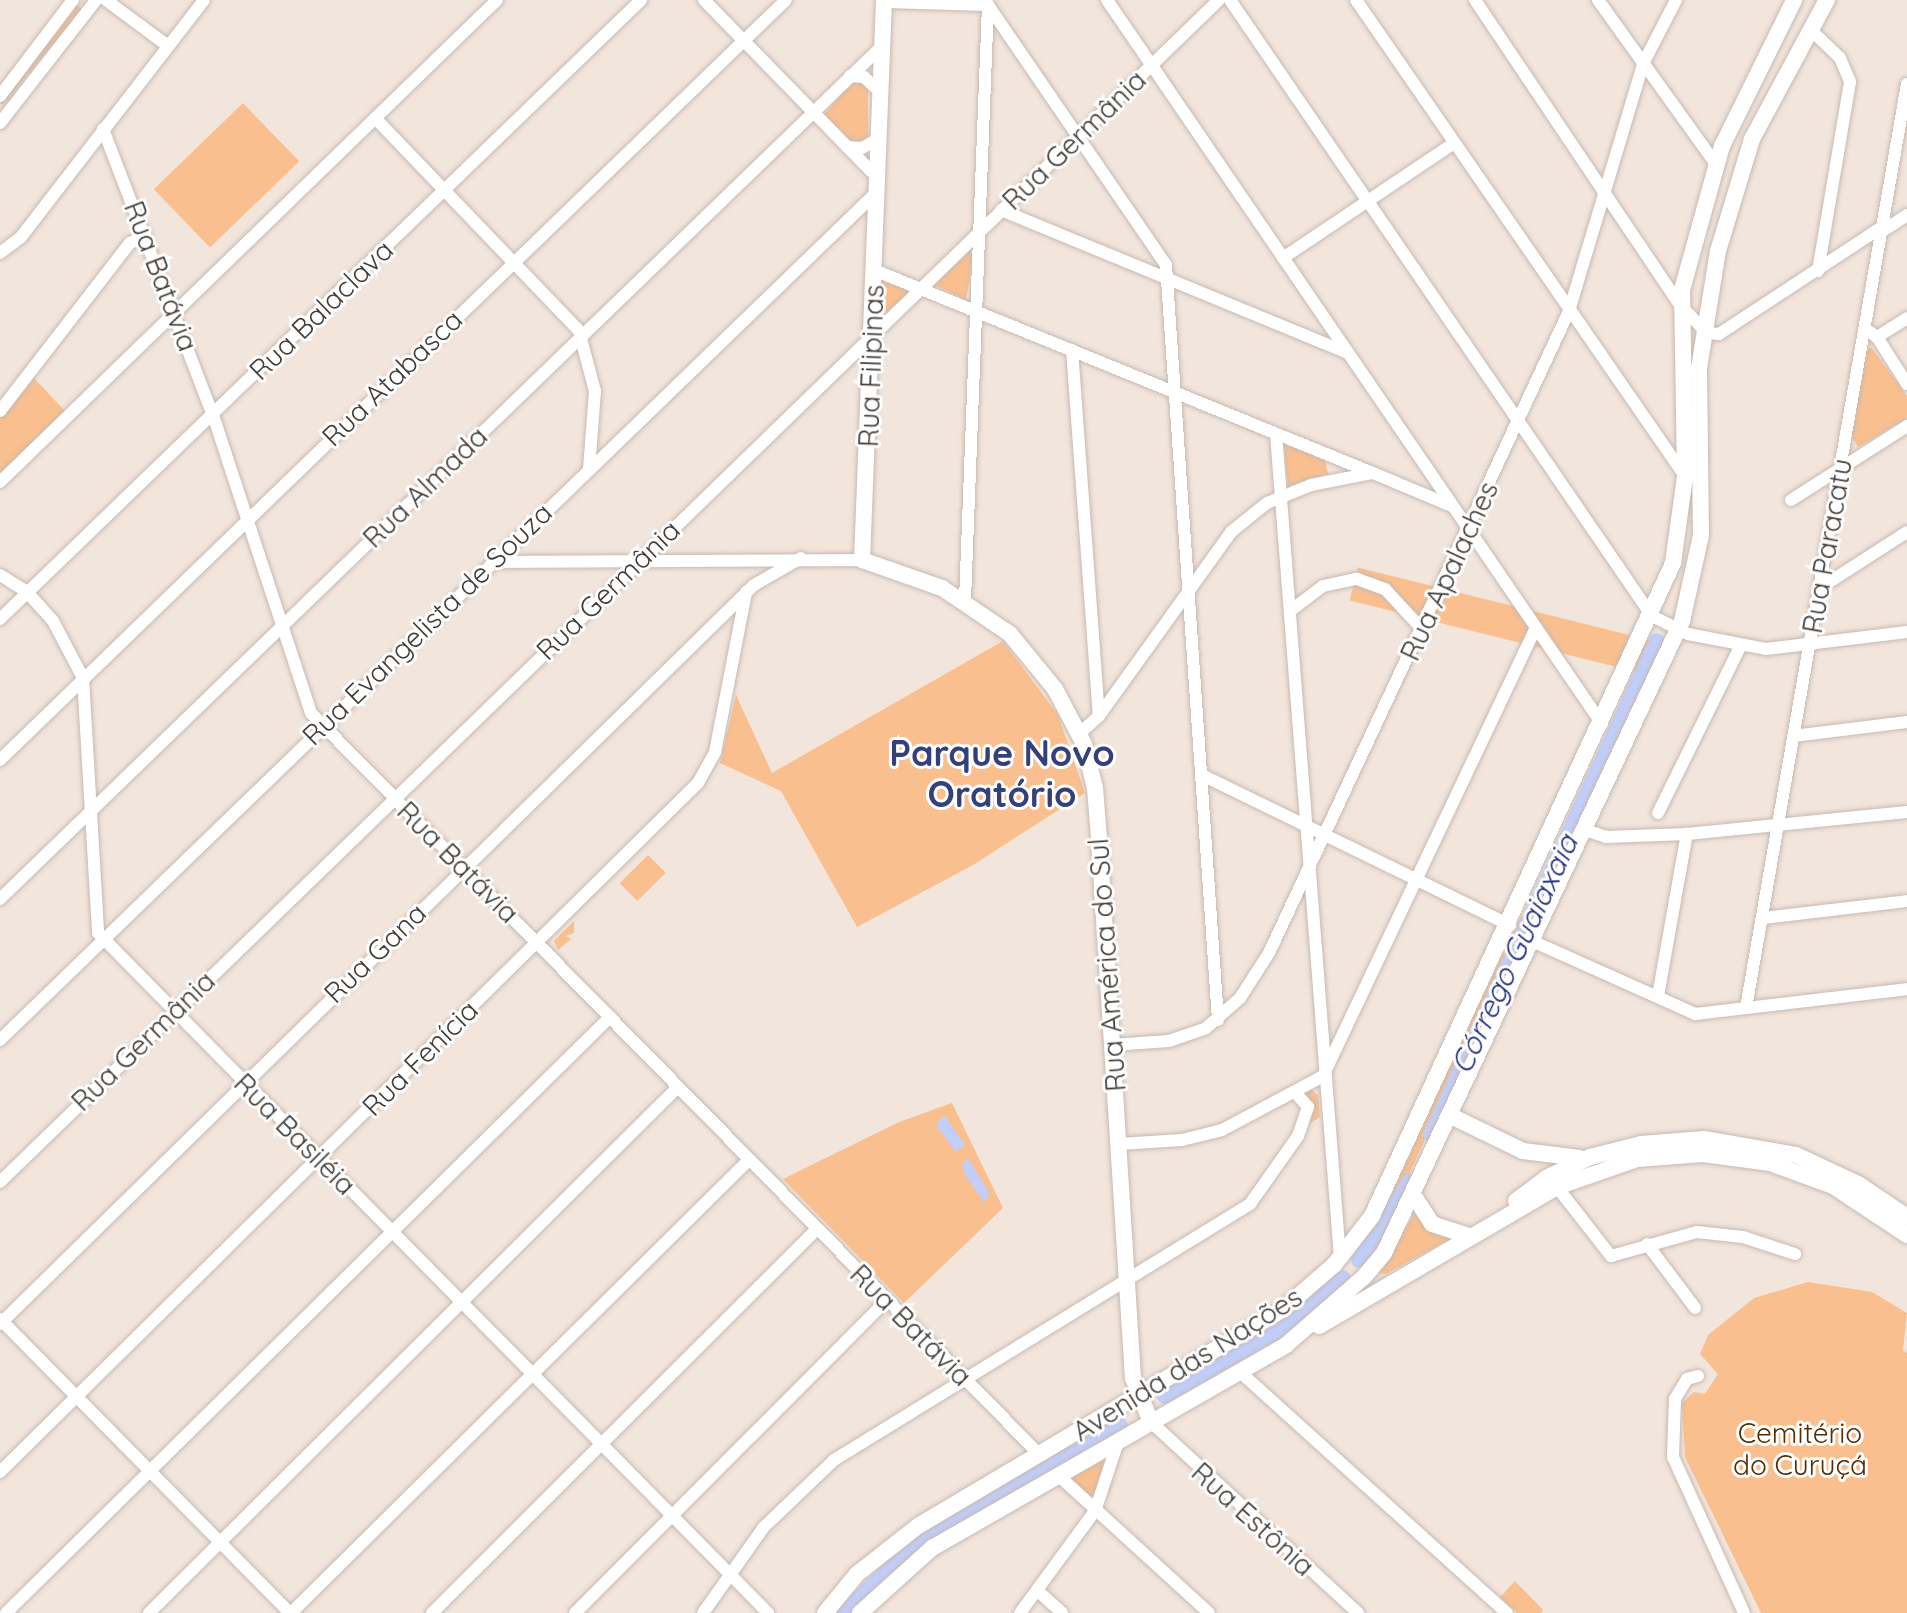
<!DOCTYPE html>
<meta charset="utf-8">
<style>
body{margin:0}
#map{position:relative;width:1907px;height:1613px;overflow:hidden;background:#f2e5dc;font-family:Quicksand,sans-serif}
div>[style]{position:absolute}
[style*='--x']{left:calc(var(--x)*1px);top:calc(var(--y)*1px);width:calc(var(--w)*1px);rotate:calc(var(--a)*1deg)}
.green>*{inset:0;background:#fabf8f;transform-origin:0 0}
.water>*{inset:0;background:#c1cefa}
.river>*{height:16px;margin:-8px;padding:0 8px;transform-origin:8px;border-radius:8px;background:#c1cefa}
.roads{filter:drop-shadow(0 0 2px #c6bab1) drop-shadow(0 0 2px #c6bab1)}
.minor>*{height:12px;margin:-6px;padding:0 6px;transform-origin:6px;border-radius:6px;background:#fff}
.major>*{height:16px;margin:-8px;padding:0 8px;transform-origin:8px;border-radius:8px;background:#fff}
span{translate:-50% -50%;white-space:nowrap;text-align:center;line-height:1.15;-webkit-text-stroke:6px #fff;paint-order:stroke}
.street-label{font-size:28px;color:#403c38}
.park-label{font-size:28px;color:#562d00}
.water-label{font-size:30px;color:#242f7f;font-style:italic}
.district-label{font-size:36px;color:#33407a;font-weight:700}
</style>
<div id="map">
<div class="green">
<i style="left:76px;top:4px;width:8px;height:124px;rotate:40deg"></i>
<i style="clip-path:polygon(850px 84px,860px 82px,868px 89px,868px 135px,863px 142px,850px 143px,824px 115px)"></i>
<i style="left:243px;top:103px;width:81px;height:124px;rotate:46deg"></i>
<i style="clip-path:polygon(968px 251px,973px 255px,966px 300px,935px 285px)"></i>
<i style="clip-path:polygon(881px 281px,910px 291px,887px 312px,879px 309px)"></i>
<i style="clip-path:polygon(1871px 347px,1907px 396px,1907px 418px,1858px 447px,1851px 436px,1865px 351px)"></i>
<i style="clip-path:polygon(32px 376px,65px 411px,0 474px,0 417px)"></i>
<i style="clip-path:polygon(1284px 443px,1325px 460px,1328px 474px,1288px 486px)"></i>
<i style="left:1649px;top:640px;width:34px;height:300px;rotate:104deg"></i>
<i style="clip-path:polygon(1003px 641px,1058px 715px,1085px 793px,973px 865px,857px 927px,781px 791px,720px 763px,736px 695px,772px 773px)"></i>
<i style="left:648px;top:855px;width:25px;height:40px;rotate:45deg"></i>
<i style="clip-path:polygon(1521px 916px,1527px 919px,1404px 1185px,1359px 1255px)"></i>
<i style="clip-path:polygon(574px 921px,574px 933px,566px 936px,571px 939px,558px 950px,554px 941px)"></i>
<i style="clip-path:polygon(1310px 1089px,1318px 1095px,1320px 1117px,1309px 1124px,1310px 1101px,1304px 1092px)"></i>
<i style="clip-path:polygon(952px 1103px,1003px 1208px,904px 1303px,783px 1179px,899px 1122px)"></i>
<i style="clip-path:polygon(1415px 1213px,1435px 1233px,1451px 1238px,1386px 1274px,1377px 1273px)"></i>
<i style="clip-path:polygon(1808px 1282px,1872px 1292px,1907px 1313px,1903px 1350px,1907px 1353px,1907px 1613px,1761px 1613px,1685px 1457px,1682px 1403px,1694px 1392px,1705px 1394px,1718px 1374px,1700px 1354px,1708px 1335px,1754px 1298px)"></i>
<i style="clip-path:polygon(1105px 1459px,1095px 1495px,1089px 1498px,1070px 1478px)"></i>
<i style="clip-path:polygon(1515px 1581px,1543px 1610px,1541px 1613px,1517px 1613px,1500px 1597px)"></i>
</div>
<div class="water">
<i style="clip-path:polygon(944px 1115px,965px 1145px,956px 1152px,936px 1125px)"></i>
<i style="clip-path:polygon(968px 1158px,989px 1193px,985px 1203px,965px 1175px,962px 1164px)"></i>
</div>
<div class="river">
<i style="--x:1431;--y:1135;--w:543;--a:-65.42"></i>
<i style="--x:1359;--y:1260;--w:94;--a:-57.2"></i>
<i style="--x:1165;--y:1396;--w:142;--a:-30"></i>
<i style="--x:1288;--y:1325;--w:72;--a:-40.5"></i>
<i style="--x:844;--y:1613;--w:95;--a:-44.1"></i>
<i style="--x:912;--y:1547;--w:241;--a:-30.4"></i>
</div>
<div class="roads">
<div class="minor">
<i style="--x:106;--y:0;--w:77;--a:36.6"></i>
<i style="--x:704;--y:0;--w:248;--a:45.7"></i>
<i style="--x:1107;--y:0;--w:877;--a:55.64"></i>
<i style="--x:1230;--y:0;--w:747;--a:55.59"></i>
<i style="--x:1652;--y:616;--w:40;--a:26.6"></i>
<i style="--x:1688;--y:634;--w:79;--a:10.9"></i>
<i style="--x:1766;--y:649;--w:142;--a:-6.9"></i>
<i style="--x:1356;--y:0;--w:579;--a:55.35"></i>
<i style="--x:1475;--y:0;--w:367;--a:56.1"></i>
<i style="--x:1680;--y:305;--w:39;--a:46"></i>
<i style="--x:1707;--y:333;--w:12;--a:5"></i>
<i style="--x:1719;--y:334;--w:195;--a:-33.3"></i>
<i style="--x:1598;--y:0;--w:202;--a:54.3"></i>
<i style="--x:884;--y:2;--w:104;--a:1.7"></i>
<i style="--x:988;--y:5;--w:315;--a:55.6"></i>
<i style="--x:1166;--y:265;--w:757;--a:86.06"></i>
<i style="--x:1811;--y:30;--w:40;--a:44"></i>
<i style="--x:1840;--y:58;--w:26;--a:67"></i>
<i style="--x:1850;--y:82;--w:192;--a:99.6"></i>
<i style="--x:850;--y:76;--w:14;--a:4"></i>
<i style="--x:864;--y:77;--w:21;--a:43"></i>
<i style="--x:0;--y:96;--w:121;--a:-52.8"></i>
<i style="--x:375;--y:118;--w:295;--a:46.2"></i>
<i style="--x:579;--y:331;--w:62;--a:75.1"></i>
<i style="--x:595;--y:391;--w:78;--a:94.4"></i>
<i style="--x:0;--y:123;--w:156;--a:-52"></i>
<i style="--x:103;--y:129;--w:306;--a:69"></i>
<i style="--x:213;--y:415;--w:314;--a:71.8"></i>
<i style="--x:311;--y:713;--w:1039;--a:45.51"></i>
<i style="--x:847;--y:147;--w:15;--a:4"></i>
<i style="--x:862;--y:148;--w:18;--a:-29"></i>
<i style="--x:1001;--y:210;--w:375;--a:22.4"></i>
<i style="--x:1881;--y:232;--w:31;--a:-33"></i>
<i style="--x:0;--y:253;--w:26;--a:-37"></i>
<i style="--x:21;--y:237;--w:299;--a:-52.3"></i>
<i style="--x:1283;--y:258;--w:206;--a:-33.9"></i>
<i style="--x:874;--y:270;--w:539;--a:22.14"></i>
<i style="--x:1870;--y:332;--w:9;--a:36"></i>
<i style="--x:1877;--y:337;--w:36;--a:-32"></i>
<i style="--x:1877;--y:337;--w:56;--a:57.4"></i>
<i style="--x:1072;--y:350;--w:367;--a:85.8"></i>
<i style="--x:0;--y:411;--w:212;--a:-52.3"></i>
<i style="--x:130;--y:243;--w:17;--a:-24"></i>
<i style="--x:1276;--y:434;--w:826;--a:85.56"></i>
<i style="--x:0;--y:482;--w:692;--a:-44.12"></i>
<i style="--x:1791;--y:500;--w:138;--a:-32.5"></i>
<i style="--x:492;--y:562;--w:370;--a:-0.3"></i>
<i style="--x:0;--y:575;--w:32;--a:32"></i>
<i style="--x:27;--y:592;--w:39;--a:48"></i>
<i style="--x:53;--y:621;--w:64;--a:62.2"></i>
<i style="--x:83;--y:678;--w:255;--a:86.6"></i>
<i style="--x:98;--y:933;--w:955;--a:45.42"></i>
<i style="--x:1820;--y:588;--w:103;--a:-32.8"></i>
<i style="--x:965;--y:600;--w:596;--a:-87.79"></i>
<i style="--x:1290;--y:611;--w:41;--a:-37.1"></i>
<i style="--x:1323;--y:586;--w:35;--a:-12"></i>
<i style="--x:1357;--y:579;--w:30;--a:20"></i>
<i style="--x:1385;--y:589;--w:56;--a:47.2"></i>
<i style="--x:0;--y:619;--w:891;--a:-44"></i>
<i style="--x:1080;--y:733;--w:25;--a:-42"></i>
<i style="--x:1099;--y:716;--w:226;--a:-54.3"></i>
<i style="--x:1231;--y:532;--w:46;--a:-38.9"></i>
<i style="--x:1267;--y:503;--w:48;--a:-22.2"></i>
<i style="--x:1311;--y:485;--w:63;--a:-11"></i>
<i style="--x:1373;--y:473;--w:86;--a:22.7"></i>
<i style="--x:1793;--y:736;--w:115;--a:-7"></i>
<i style="--x:0;--y:760;--w:1093;--a:-44.04"></i>
<i style="--x:1202;--y:775;--w:343;--a:26"></i>
<i style="--x:1658;--y:813;--w:187;--a:-63.7"></i>
<i style="--x:1585;--y:830;--w:22;--a:18"></i>
<i style="--x:1606;--y:837;--w:81;--a:-2.1"></i>
<i style="--x:1687;--y:834;--w:221;--a:-5.7"></i>
<i style="--x:0;--y:899;--w:1226;--a:-44.04"></i>
<i style="--x:1763;--y:918;--w:145;--a:-6.7"></i>
<i style="--x:1532;--y:941;--w:179;--a:24.1"></i>
<i style="--x:1695;--y:1014;--w:213;--a:-6.7"></i>
<i style="--x:1658;--y:996;--w:165;--a:-79.9"></i>
<i style="--x:1746;--y:1008;--w:938;--a:-80.12"></i>
<i style="--x:0;--y:1040;--w:1219;--a:-44.04"></i>
<i style="--x:1113;--y:1045;--w:56;--a:-4.1"></i>
<i style="--x:1169;--y:1041;--w:39;--a:-19"></i>
<i style="--x:1206;--y:1028;--w:45;--a:-41.4"></i>
<i style="--x:1240;--y:998;--w:54;--a:-57.2"></i>
<i style="--x:1269;--y:953;--w:709;--a:-64.95"></i>
<i style="--x:1569;--y:311;--w:258;--a:-73.3"></i>
<i style="--x:1643;--y:64;--w:72;--a:-62.7"></i>
<i style="--x:1119;--y:1144;--w:63;--a:-3.6"></i>
<i style="--x:1182;--y:1140;--w:41;--a:-14"></i>
<i style="--x:1222;--y:1130;--w:115;--a:-28.1"></i>
<i style="--x:1323;--y:1076;--w:496;--a:-64.6"></i>
<i style="--x:0;--y:1182;--w:1698;--a:-44.12"></i>
<i style="--x:1557;--y:1187;--w:88;--a:52"></i>
<i style="--x:1611;--y:1256;--w:89;--a:-15.6"></i>
<i style="--x:1697;--y:1232;--w:46;--a:6.2"></i>
<i style="--x:1743;--y:1237;--w:55;--a:18.1"></i>
<i style="--x:1647;--y:1244;--w:80;--a:53.1"></i>
<i style="--x:0;--y:1319;--w:413;--a:45.4"></i>
<i style="--x:0;--y:1324;--w:1056;--a:-44.42"></i>
<i style="--x:754;--y:585;--w:54;--a:-29.9"></i>
<i style="--x:1239;--y:1371;--w:361;--a:42.1"></i>
<i style="--x:1698;--y:1376;--w:11;--a:165"></i>
<i style="--x:1687;--y:1379;--w:23;--a:121"></i>
<i style="--x:1675;--y:1399;--w:58;--a:92"></i>
<i style="--x:1673;--y:1457;--w:171;--a:65.5"></i>
<i style="--x:1151;--y:1422;--w:282;--a:42.7"></i>
<i style="--x:0;--y:1472;--w:981;--a:-44.63"></i>
<i style="--x:698;--y:783;--w:35;--a:-61"></i>
<i style="--x:715;--y:752;--w:163;--a:-79"></i>
<i style="--x:1059;--y:1476;--w:203;--a:42.4"></i>
<i style="--x:1039;--y:1592;--w:31;--a:42"></i>
<i style="--x:6;--y:1613;--w:849;--a:-44.62"></i>
<i style="--x:149;--y:1613;--w:746;--a:-44.84"></i>
<i style="--x:291;--y:1613;--w:644;--a:-44.69"></i>
<i style="--x:432;--y:1613;--w:544;--a:-44.93"></i>
<i style="--x:575;--y:1613;--w:442;--a:-45.1"></i>
<i style="--x:703;--y:1613;--w:105;--a:-54.7"></i>
<i style="--x:764;--y:1527;--w:97;--a:-43.7"></i>
<i style="--x:834;--y:1460;--w:488;--a:-31.6"></i>
<i style="--x:1250;--y:1204;--w:83;--a:-54.8"></i>
<i style="--x:1298;--y:1136;--w:31;--a:-71"></i>
<i style="--x:1308;--y:1107;--w:20;--a:-131"></i>
<i style="--x:1020;--y:1613;--w:127;--a:-53.7"></i>
<i style="--x:1095;--y:1511;--w:73;--a:-71.6"></i>
</div>
<div class="major">
<i style="--x:884;--y:0;--w:560;--a:92.25"></i>
<i style="--x:862;--y:560;--w:85;--a:19.3"></i>
<i style="--x:942;--y:588;--w:82;--a:34.1"></i>
<i style="--x:1010;--y:634;--w:71;--a:50.7"></i>
<i style="--x:1055;--y:689;--w:62;--a:62.2"></i>
<i style="--x:1084;--y:744;--w:45;--a:76"></i>
<i style="--x:1095;--y:788;--w:50;--a:85.4"></i>
<i style="--x:1099;--y:838;--w:541;--a:86.4"></i>
<i style="--x:1133;--y:1378;--w:48;--a:67.8"></i>
<i style="--x:1451;--y:1116;--w:80;--a:25.9"></i>
<i style="--x:1523;--y:1151;--w:57;--a:7"></i>
<i style="--x:1414;--y:1196;--w:33;--a:57"></i>
<i style="--x:1432;--y:1224;--w:40;--a:18"></i>
<i style="--x:1516;--y:1201;--w:38;--a:-37"></i>
<i style="--x:1546;--y:1178;--w:49;--a:-25.5"></i>
<i style="--x:1590;--y:1157;--w:53;--a:-14.3"></i>
<i style="--x:1641;--y:1144;--w:63;--a:-4.5"></i>
<i style="--x:1704;--y:1139;--w:93;--a:9.9"></i>
<i style="--x:1796;--y:1155;--w:68;--a:25.1"></i>
<i style="--x:1858;--y:1184;--w:59;--a:34"></i>
<i style="--x:1319;--y:1326;--w:276;--a:-30.3"></i>
<i style="--x:1557;--y:1187;--w:85;--a:-19.3"></i>
<i style="--x:1637;--y:1159;--w:66;--a:-4.3"></i>
<i style="--x:1703;--y:1154;--w:68;--a:7.7"></i>
<i style="--x:1770;--y:1163;--w:67;--a:20.1"></i>
<i style="--x:1833;--y:1186;--w:89;--a:33.5"></i>
<i style="--x:825;--y:1613;--w:50;--a:-50.6"></i>
<i style="--x:857;--y:1574;--w:78;--a:-38.2"></i>
<i style="--x:918;--y:1526;--w:423;--a:-30.7"></i>
<i style="--x:1282;--y:1310;--w:69;--a:-40.9"></i>
<i style="--x:1334;--y:1265;--w:62;--a:-52.2"></i>
<i style="--x:1372;--y:1216;--w:719;--a:-65.25"></i>
<i style="--x:1673;--y:563;--w:88;--a:-82.1"></i>
<i style="--x:1685;--y:476;--w:186;--a:-90.9"></i>
<i style="--x:1682;--y:290;--w:149;--a:-74.5"></i>
<i style="--x:1722;--y:146;--w:163;--a:-63.7"></i>
<i style="--x:860;--y:1613;--w:97;--a:-42.1"></i>
<i style="--x:932;--y:1548;--w:408;--a:-29.8"></i>
<i style="--x:1286;--y:1345;--w:103;--a:-41.1"></i>
<i style="--x:1364;--y:1277;--w:31;--a:-50"></i>
<i style="--x:1384;--y:1253;--w:699;--a:-64.76"></i>
<i style="--x:1682;--y:621;--w:88;--a:-77.5"></i>
<i style="--x:1701;--y:535;--w:167;--a:-90.7"></i>
<i style="--x:1699;--y:368;--w:119;--a:-80.8"></i>
<i style="--x:1718;--y:251;--w:117;--a:-73.1"></i>
<i style="--x:1752;--y:139;--w:158;--a:-61.7"></i>
</div>
</div>
<div class="street-label">
<span style="left:1074px;top:140px;rotate:-44deg">Rua Germânia</span>
<span style="left:161px;top:276px;rotate:69deg">Rua Batávia</span>
<span style="left:321px;top:310px;rotate:-44deg">Rua Balaclava</span>
<span style="left:871px;top:366px;rotate:-88deg">Rua Filipinas</span>
<span style="left:392px;top:378px;rotate:-44deg">Rua Atabasca</span>
<span style="left:425px;top:487px;rotate:-44deg">Rua Almada</span>
<span style="left:1827px;top:546px;rotate:-80deg">Rua Paracatu</span>
<span style="left:1449px;top:571px;rotate:-65deg">Rua Apalaches</span>
<span style="left:608px;top:590px;rotate:-44deg">Rua Germânia</span>
<span style="left:427px;top:624px;rotate:-44deg">Rua Evangelista de Souza</span>
<span style="left:458px;top:862px;rotate:45deg">Rua Batávia</span>
<span style="left:375px;top:953px;rotate:-44deg">Rua Gana</span>
<span style="left:1107px;top:965px;rotate:-94deg">Rua América do Sul</span>
<span style="left:143px;top:1041px;rotate:-44deg">Rua Germânia</span>
<span style="left:420px;top:1058px;rotate:-45deg">Rua Fenícia</span>
<span style="left:295px;top:1134px;rotate:45deg">Rua Basiléia</span>
<span style="left:911px;top:1325px;rotate:45deg">Rua Batávia</span>
<span style="left:1187px;top:1364px;rotate:-32deg">Avenida das Nações</span>
<span style="left:1253px;top:1519px;rotate:42deg">Rua Estônia</span>
</div>
<div class="park-label">
<span style="left:1800px;top:1449px">Cemitério<br>do Curuçá</span>
</div>
<div class="water-label">
<span style="left:1514px;top:954px;rotate:-65deg">Córrego Guaiaxaia</span>
</div>
<div class="district-label">
<span style="left:1002px;top:773px">Parque Novo<br>Oratório</span>
</div>
</div>
